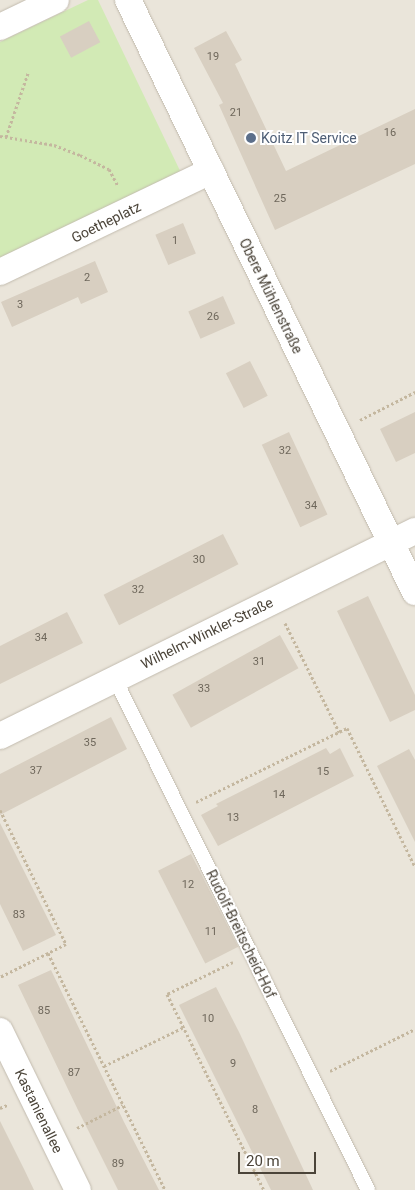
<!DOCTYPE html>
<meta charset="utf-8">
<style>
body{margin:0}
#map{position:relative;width:415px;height:1190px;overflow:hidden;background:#f6f3ec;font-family:Roboto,sans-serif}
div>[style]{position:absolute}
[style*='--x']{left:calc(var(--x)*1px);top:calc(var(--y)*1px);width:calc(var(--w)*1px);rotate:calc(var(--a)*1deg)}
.residential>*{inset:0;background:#eae5da;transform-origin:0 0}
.green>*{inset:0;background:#d2eab5}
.building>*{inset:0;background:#d8cfc1;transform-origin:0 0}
.path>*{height:3px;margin-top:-1.5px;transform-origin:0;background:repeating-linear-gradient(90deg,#c4b79f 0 2.5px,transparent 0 5px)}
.roads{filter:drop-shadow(0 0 1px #c2bbae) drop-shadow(0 0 1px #c2bbae)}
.lane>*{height:14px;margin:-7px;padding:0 7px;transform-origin:7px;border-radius:7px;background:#fff}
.street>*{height:26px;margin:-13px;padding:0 13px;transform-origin:13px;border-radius:13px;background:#fff}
.dots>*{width:14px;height:14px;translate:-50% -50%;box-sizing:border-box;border:2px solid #fff;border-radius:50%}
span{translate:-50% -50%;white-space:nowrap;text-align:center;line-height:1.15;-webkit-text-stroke:4px #fff;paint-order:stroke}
.number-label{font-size:11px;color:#6e675b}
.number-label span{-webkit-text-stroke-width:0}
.service-label{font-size:14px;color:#4e5e75}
.left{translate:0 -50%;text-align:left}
.street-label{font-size:14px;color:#4b4439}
.scale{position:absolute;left:238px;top:1152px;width:78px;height:22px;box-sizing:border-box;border:2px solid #4b4439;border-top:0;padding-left:6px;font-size:15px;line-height:18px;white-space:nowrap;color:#4b4439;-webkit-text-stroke:4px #fff;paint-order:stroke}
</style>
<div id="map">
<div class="residential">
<i style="left:0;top:0;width:415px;height:1190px"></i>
</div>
<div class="green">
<i style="clip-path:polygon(88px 0,98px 0,184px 179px,0 265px,0 42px)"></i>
</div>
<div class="building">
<i style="left:89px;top:21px;width:24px;height:33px;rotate:62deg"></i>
<i style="clip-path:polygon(226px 31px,242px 60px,235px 64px,286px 171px,415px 109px,415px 164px,275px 230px,219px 105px,223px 103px,194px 48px)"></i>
<i style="left:183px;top:223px;width:33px;height:30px;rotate:67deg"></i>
<i style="clip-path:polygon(95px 261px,108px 292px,81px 304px,78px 297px,12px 327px,1px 302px)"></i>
<i style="left:223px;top:296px;width:30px;height:38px;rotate:66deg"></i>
<i style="left:250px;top:361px;width:39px;height:27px;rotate:63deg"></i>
<i style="clip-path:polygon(415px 412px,415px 453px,396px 462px,380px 429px)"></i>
<i style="left:289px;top:432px;width:91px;height:30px;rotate:65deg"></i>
<i style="left:223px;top:534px;width:34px;height:134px;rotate:63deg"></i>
<i style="clip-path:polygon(368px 596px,415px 695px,415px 710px,390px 722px,337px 611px)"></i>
<i style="clip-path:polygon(67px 612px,83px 643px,0 684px,0 646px)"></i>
<i style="left:280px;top:635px;width:38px;height:123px;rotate:61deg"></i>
<i style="clip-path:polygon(111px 717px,127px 749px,0 815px,0 774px)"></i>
<i style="clip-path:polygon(326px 748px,330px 754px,340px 748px,354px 776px,218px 846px,201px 815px,218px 806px,216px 804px)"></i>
<i style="clip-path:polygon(409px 749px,415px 760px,415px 842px,377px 766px)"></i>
<i style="clip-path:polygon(0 823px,56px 935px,23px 951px,0 904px)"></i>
<i style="left:191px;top:854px;width:104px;height:37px;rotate:63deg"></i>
<i style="clip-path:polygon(51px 970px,124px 1122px,159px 1190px,118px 1190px,78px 1110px,18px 985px)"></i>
<i style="clip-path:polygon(216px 987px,239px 1032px,313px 1190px,271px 1190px,179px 1005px)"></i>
<i style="clip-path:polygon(0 1121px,24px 1169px,34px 1190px,0 1190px)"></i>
</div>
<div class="path">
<i style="--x:0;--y:136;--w:55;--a:9.5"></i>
<i style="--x:54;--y:145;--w:28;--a:21"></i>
<i style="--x:80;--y:155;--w:32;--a:26"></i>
<i style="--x:109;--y:169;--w:19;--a:62"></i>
<i style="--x:6;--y:137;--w:68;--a:-71"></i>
<i style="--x:360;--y:420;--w:62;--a:-27"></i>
<i style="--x:285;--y:623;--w:122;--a:63.6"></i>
<i style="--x:196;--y:802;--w:168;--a:-26.1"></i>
<i style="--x:347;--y:728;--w:155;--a:63.9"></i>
<i style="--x:0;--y:810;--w:149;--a:63.8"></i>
<i style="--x:66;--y:944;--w:74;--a:153.4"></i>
<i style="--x:48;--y:953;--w:264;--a:63.7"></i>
<i style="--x:233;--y:962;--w:73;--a:154.1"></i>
<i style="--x:167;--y:994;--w:219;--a:63.7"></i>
<i style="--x:104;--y:1066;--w:89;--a:-26"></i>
<i style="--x:330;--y:1071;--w:95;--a:-26.3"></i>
<i style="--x:0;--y:1108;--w:8;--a:-23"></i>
<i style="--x:77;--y:1128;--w:51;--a:-26.6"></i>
</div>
<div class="roads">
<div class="lane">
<i style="--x:115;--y:679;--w:570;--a:63.66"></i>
</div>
<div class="street">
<i style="--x:128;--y:0;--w:658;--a:64.14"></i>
<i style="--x:0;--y:27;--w:62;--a:-25.7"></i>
<i style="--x:0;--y:272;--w:234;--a:-25.6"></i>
<i style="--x:0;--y:736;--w:463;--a:-26.3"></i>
<i style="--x:0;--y:1031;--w:177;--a:63.9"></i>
</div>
</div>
<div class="dots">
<i style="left:251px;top:138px;background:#5c6f8a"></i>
</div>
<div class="number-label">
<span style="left:213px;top:57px">19</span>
<span style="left:236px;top:113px">21</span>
<span style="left:390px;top:133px">16</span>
<span style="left:280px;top:199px">25</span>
<span style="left:175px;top:241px">1</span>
<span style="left:87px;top:278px">2</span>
<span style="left:20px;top:305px">3</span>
<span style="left:213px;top:317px">26</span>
<span style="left:285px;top:451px">32</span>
<span style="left:311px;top:506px">34</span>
<span style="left:199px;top:560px">30</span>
<span style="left:138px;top:590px">32</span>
<span style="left:41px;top:638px">34</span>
<span style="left:259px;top:662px">31</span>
<span style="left:204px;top:689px">33</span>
<span style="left:90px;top:743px">35</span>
<span style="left:36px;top:771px">37</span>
<span style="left:323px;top:772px">15</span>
<span style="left:279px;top:795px">14</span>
<span style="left:233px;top:818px">13</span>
<span style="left:188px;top:885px">12</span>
<span style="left:19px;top:915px">83</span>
<span style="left:211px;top:932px">11</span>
<span style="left:44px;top:1011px">85</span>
<span style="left:208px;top:1019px">10</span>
<span style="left:233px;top:1064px">9</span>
<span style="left:74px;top:1073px">87</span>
<span style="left:255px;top:1110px">8</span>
<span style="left:118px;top:1164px">89</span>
</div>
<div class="service-label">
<span class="left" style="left:261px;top:138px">Koitz IT Service</span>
</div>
<div class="street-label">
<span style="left:106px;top:222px;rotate:-26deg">Goetheplatz</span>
<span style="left:271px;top:296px;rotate:64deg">Obere Mühlenstraße</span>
<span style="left:207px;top:633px;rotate:-26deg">Wilhelm-Winkler-Straße</span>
<span style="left:241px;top:934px;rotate:64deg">Rudolf-Breitscheid-Hof</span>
<span style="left:39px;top:1111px;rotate:64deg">Kastanienallee</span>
</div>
<div class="scale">20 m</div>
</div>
